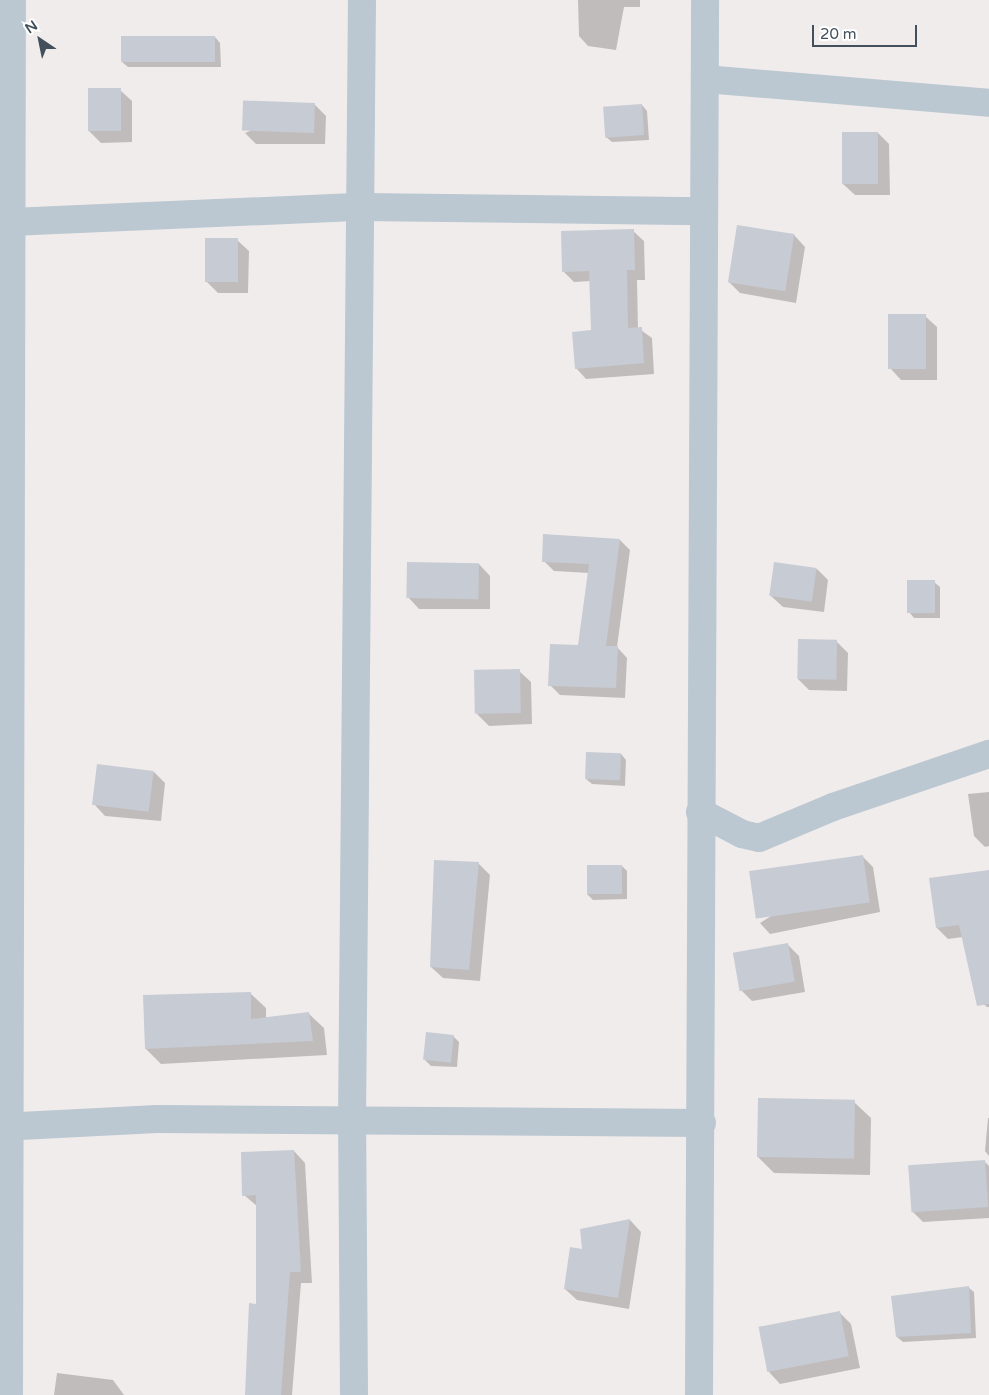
<!DOCTYPE html>
<style>
body{margin:0}
#map{position:relative;width:989px;height:1395px;overflow:hidden;background:#f0ecec;font-family:"Varela Round",sans-serif}
div>[style]{position:absolute}
[style*='--x']{left:calc(var(--x)*1px);top:calc(var(--y)*1px);width:calc(var(--w)*1px);rotate:calc(var(--a)*1deg)}
.shadow>*{inset:0;background:#0003}
.building>*{inset:0;background:#c7cbd3;transform-origin:0 0}
.street>*{height:28px;margin:-14px;padding:0 14px;transform-origin:14px;border-radius:14px;background:#bbc7d1}
span{translate:-50% -50%;white-space:nowrap;text-align:center;line-height:1.15;-webkit-text-stroke:4.5px #fff;paint-order:stroke}
.north{position:absolute;left:15px;top:15px;width:50px;height:50px;-webkit-text-stroke:4px #fff;paint-order:stroke;rotate:326deg;font-size:14px;font-weight:700;line-height:20px;text-align:center;color:#43505c}
.north::after{content:'';display:block;margin:auto;width:18px;height:22px;background:#43505c;clip-path:polygon(50% 0,100% 100%,50% 72%,0 100%)}
.scale{position:absolute;left:812px;top:25px;width:105px;height:22px;box-sizing:border-box;border:2px solid #43505c;border-top:0;padding-left:6px;font-size:15px;line-height:18px;white-space:nowrap;color:#43505c;-webkit-text-stroke:4px #fff;paint-order:stroke}
</style>
<div id="map">
<div class="shadow">
<i style="clip-path:polygon(578px 0,640px 0,640px 7px,624px 7px,616px 50px,588px 46px,579px 36px)"></i>
<i style="clip-path:polygon(215px 37px,220px 43px,221px 67px,128px 67px,122px 62px)"></i>
<i style="clip-path:polygon(120px 90px,132px 101px,132px 142px,101px 143px,89px 131px)"></i>
<i style="clip-path:polygon(314px 104px,326px 116px,325px 144px,256px 144px,245px 133px)"></i>
<i style="clip-path:polygon(642px 105px,647px 111px,649px 140px,612px 142px,606px 137px)"></i>
<i style="clip-path:polygon(878px 133px,889px 144px,890px 195px,855px 195px,843px 184px)"></i>
<i style="clip-path:polygon(633px 231px,644px 241px,645px 280px,637px 280px,638px 328px,652px 338px,654px 374px,586px 379px,576px 368px,592px 331px,591px 281px,574px 282px,563px 271px)"></i>
<i style="clip-path:polygon(794px 235px,805px 247px,796px 303px,740px 293px,729px 282px)"></i>
<i style="clip-path:polygon(237px 240px,249px 251px,248px 293px,218px 293px,206px 281px)"></i>
<i style="clip-path:polygon(925px 316px,937px 327px,937px 380px,901px 380px,890px 368px)"></i>
<i style="clip-path:polygon(544px 535px,620px 540px,630px 550px,617px 647px,627px 658px,625px 698px,560px 695px,550px 685px,579px 646px,589px 573px,554px 571px,544px 561px)"></i>
<i style="clip-path:polygon(479px 564px,490px 576px,490px 609px,419px 609px,408px 597px)"></i>
<i style="clip-path:polygon(817px 569px,828px 580px,824px 612px,783px 607px,771px 596px)"></i>
<i style="clip-path:polygon(934px 582px,940px 587px,940px 618px,914px 618px,909px 612px)"></i>
<i style="clip-path:polygon(836px 641px,848px 653px,847px 691px,809px 690px,798px 679px)"></i>
<i style="clip-path:polygon(519px 671px,531px 682px,532px 724px,489px 726px,477px 714px)"></i>
<i style="clip-path:polygon(621px 754px,626px 760px,625px 786px,592px 784px,586px 779px)"></i>
<i style="clip-path:polygon(154px 772px,165px 783px,161px 821px,105px 816px,94px 804px)"></i>
<i style="clip-path:polygon(989px 792px,989px 846px,985px 847px,974px 836px,968px 794px)"></i>
<i style="clip-path:polygon(863px 857px,873px 867px,880px 912px,770px 934px,760px 923px)"></i>
<i style="clip-path:polygon(478px 863px,490px 875px,480px 981px,443px 978px,431px 967px)"></i>
<i style="clip-path:polygon(622px 866px,627px 871px,627px 899px,593px 900px,587px 894px)"></i>
<i style="clip-path:polygon(989px 871px,989px 1007px,987px 1007px,976px 996px,963px 937px,948px 939px,937px 928px)"></i>
<i style="clip-path:polygon(787px 944px,799px 956px,805px 992px,752px 1001px,741px 990px)"></i>
<i style="clip-path:polygon(250px 993px,266px 1008px,266px 1019px,308px 1013px,324px 1028px,327px 1055px,161px 1064px,146px 1049px)"></i>
<i style="clip-path:polygon(453px 1036px,459px 1042px,457px 1067px,431px 1066px,425px 1060px)"></i>
<i style="clip-path:polygon(854px 1102px,871px 1118px,870px 1175px,774px 1173px,758px 1157px)"></i>
<i style="clip-path:polygon(988px 1118px,989px 1118px,989px 1156px,985px 1151px)"></i>
<i style="clip-path:polygon(294px 1151px,305px 1163px,312px 1283px,301px 1283px,292px 1395px,246px 1395px,257px 1305px,258px 1207px,244px 1195px)"></i>
<i style="clip-path:polygon(985px 1162px,989px 1166px,989px 1218px,923px 1222px,912px 1211px)"></i>
<i style="clip-path:polygon(630px 1220px,641px 1232px,629px 1309px,577px 1300px,565px 1289px,583px 1250px,582px 1230px)"></i>
<i style="clip-path:polygon(968px 1287px,974px 1292px,976px 1338px,903px 1342px,897px 1337px)"></i>
<i style="clip-path:polygon(839px 1312px,851px 1324px,860px 1368px,780px 1384px,769px 1372px)"></i>
<i style="clip-path:polygon(57px 1373px,113px 1380px,124px 1395px,54px 1395px)"></i>
</div>
<div class="building">
<i style="left:121px;top:36px;width:94px;height:26px"></i>
<i style="left:121px;top:88px;width:43px;height:33px;rotate:90deg"></i>
<i style="left:315px;top:103px;width:30px;height:72px;rotate:92deg"></i>
<i style="left:642px;top:104px;width:31px;height:39px;rotate:86deg"></i>
<i style="left:842px;top:132px;width:36px;height:52px"></i>
<i style="left:737px;top:225px;width:58px;height:58px;rotate:9deg"></i>
<i style="clip-path:polygon(634px 229px,635px 270px,627px 270px,628px 328px,642px 327px,644px 363px,575px 369px,572px 332px,591px 330px,589px 271px,562px 272px,561px 231px)"></i>
<i style="left:205px;top:238px;width:33px;height:44px"></i>
<i style="left:926px;top:314px;width:55px;height:38px;rotate:90deg"></i>
<i style="clip-path:polygon(543px 534px,620px 539px,606px 646px,618px 646px,616px 688px,548px 686px,550px 644px,578px 645px,589px 564px,542px 562px)"></i>
<i style="left:407px;top:562px;width:72px;height:36px;rotate:1deg"></i>
<i style="left:774px;top:562px;width:43px;height:34px;rotate:8deg"></i>
<i style="left:907px;top:580px;width:28px;height:33px"></i>
<i style="left:798px;top:639px;width:39px;height:40px;rotate:1deg"></i>
<i style="left:520px;top:669px;width:44px;height:46px;rotate:89deg"></i>
<i style="left:586px;top:752px;width:35px;height:27px;rotate:2deg"></i>
<i style="left:97px;top:764px;width:57px;height:41px;rotate:7deg"></i>
<i style="left:863px;top:855px;width:48px;height:115px;rotate:82deg"></i>
<i style="clip-path:polygon(434px 860px,479px 862px,469px 970px,430px 967px)"></i>
<i style="left:587px;top:865px;width:35px;height:29px"></i>
<i style="clip-path:polygon(989px 870px,989px 1004px,977px 1006px,959px 925px,936px 928px,929px 878px)"></i>
<i style="left:788px;top:943px;width:39px;height:56px;rotate:80deg"></i>
<i style="clip-path:polygon(251px 992px,251px 1019px,309px 1012px,313px 1041px,145px 1049px,143px 995px)"></i>
<i style="left:426px;top:1032px;width:28px;height:28px;rotate:6deg"></i>
<i style="left:758px;top:1098px;width:97px;height:59px;rotate:1deg"></i>
<i style="clip-path:polygon(294px 1150px,301px 1272px,290px 1272px,281px 1395px,245px 1395px,249px 1303px,256px 1304px,256px 1195px,242px 1196px,241px 1152px)"></i>
<i style="left:985px;top:1160px;width:47px;height:77px;rotate:86deg"></i>
<i style="clip-path:polygon(630px 1219px,618px 1298px,564px 1289px,570px 1247px,582px 1249px,580px 1229px)"></i>
<i style="clip-path:polygon(969px 1286px,971px 1333px,896px 1337px,891px 1296px)"></i>
<i style="left:840px;top:1311px;width:46px;height:83px;rotate:79deg"></i>
</div>
<div class="street">
<i style="--x:705;--y:79;--w:285;--a:4.8"></i>
<i style="--x:11;--y:222;--w:350;--a:-2.5"></i>
<i style="--x:361;--y:207;--w:340;--a:0.7"></i>
<i style="--x:700;--y:812;--w:47;--a:27.6"></i>
<i style="--x:742;--y:834;--w:17;--a:13"></i>
<i style="--x:759;--y:838;--w:80;--a:-22.7"></i>
<i style="--x:833;--y:807;--w:165;--a:-18.8"></i>
<i style="--x:0;--y:1127;--w:157;--a:-2.9"></i>
<i style="--x:157;--y:1119;--w:545;--a:0.42"></i>
<i style="--x:9;--y:1395;--w:1395;--a:-89.88"></i>
<i style="--x:354;--y:1395;--w:273;--a:-90.4"></i>
<i style="--x:352;--y:1122;--w:1122;--a:-89.49"></i>
<i style="--x:699;--y:1395;--w:1395;--a:-89.75"></i>
</div>
<div class="north">N</div>
<div class="scale">20 m</div>
</div>
